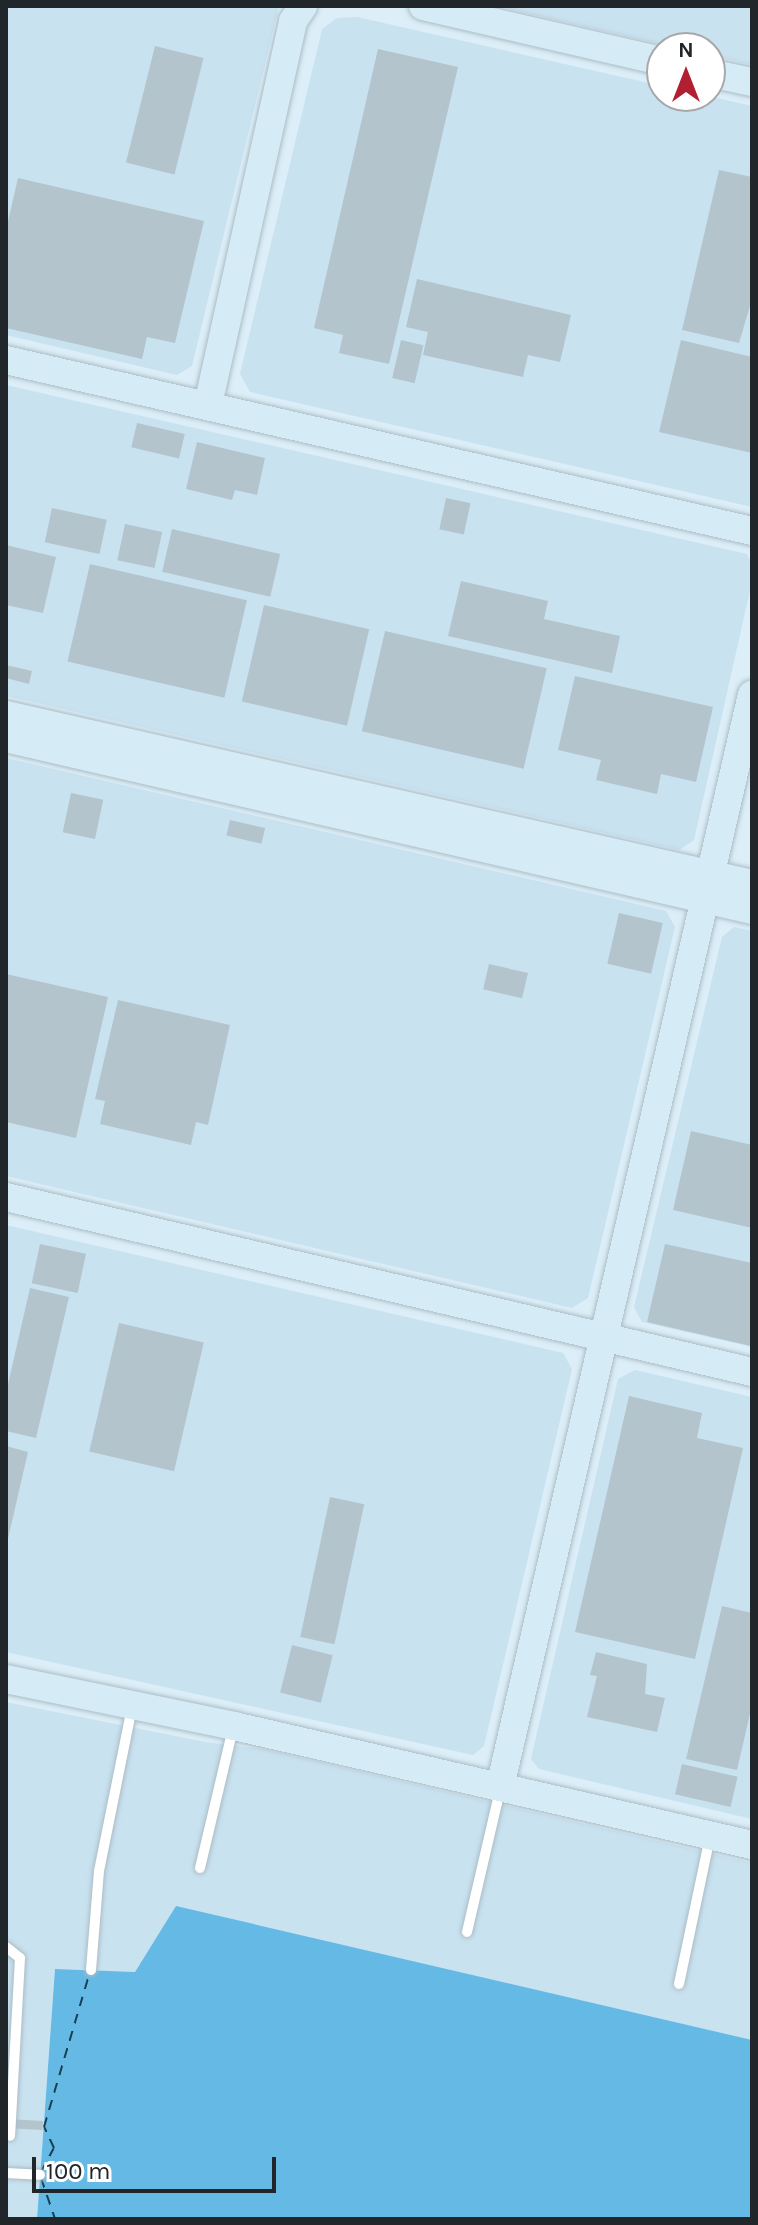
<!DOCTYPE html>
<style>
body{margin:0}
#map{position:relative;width:758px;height:2225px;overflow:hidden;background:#dceef7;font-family:Karla,sans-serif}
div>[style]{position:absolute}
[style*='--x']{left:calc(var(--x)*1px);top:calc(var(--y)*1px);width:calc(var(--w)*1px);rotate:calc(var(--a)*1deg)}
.built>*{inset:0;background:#c9e2f0}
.water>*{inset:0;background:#64bae5}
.ferry>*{height:2px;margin-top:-1px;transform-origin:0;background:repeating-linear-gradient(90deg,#193f51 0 10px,transparent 0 18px)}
.building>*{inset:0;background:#b3c4cd;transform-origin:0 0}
.roads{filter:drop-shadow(0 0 2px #abbcc5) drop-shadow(0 0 2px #abbcc5)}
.lane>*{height:10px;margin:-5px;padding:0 5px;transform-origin:5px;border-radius:5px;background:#fff}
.secondary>*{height:28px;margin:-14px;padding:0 14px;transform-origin:14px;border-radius:14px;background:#d5ebf6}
span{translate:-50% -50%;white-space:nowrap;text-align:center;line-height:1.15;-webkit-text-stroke:7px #fff;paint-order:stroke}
.frame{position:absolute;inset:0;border:8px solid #20262a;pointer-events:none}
.north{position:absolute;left:646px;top:32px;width:80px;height:80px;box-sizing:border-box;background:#fff;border:2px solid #a6a8aa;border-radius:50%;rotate:0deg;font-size:22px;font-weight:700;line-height:32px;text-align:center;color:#20262a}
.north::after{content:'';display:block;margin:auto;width:28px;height:36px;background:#b11f30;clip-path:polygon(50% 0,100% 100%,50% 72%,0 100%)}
.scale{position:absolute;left:32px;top:2157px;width:244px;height:36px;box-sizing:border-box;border:4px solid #20262a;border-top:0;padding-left:10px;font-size:24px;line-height:28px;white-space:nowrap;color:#20262a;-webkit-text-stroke:6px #fff;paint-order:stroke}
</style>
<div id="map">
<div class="built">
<i style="clip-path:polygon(6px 6px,279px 6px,192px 366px,177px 375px,6px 335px)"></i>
<i style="clip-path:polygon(496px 6px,752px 6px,752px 65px,710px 55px,710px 48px,679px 48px)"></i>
<i style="clip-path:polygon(357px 17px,662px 86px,662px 96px,708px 96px,752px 106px,752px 507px,250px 392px,240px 374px,319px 42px,322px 29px,337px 18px)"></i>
<i style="clip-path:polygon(6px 385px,747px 554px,752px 565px,752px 581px,694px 840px,679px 850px,6px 696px)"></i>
<i style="clip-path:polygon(6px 758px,666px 911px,675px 927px,588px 1298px,572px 1308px,6px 1176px)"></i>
<i style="clip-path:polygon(734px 927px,752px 931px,752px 1347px,642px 1322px,634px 1307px,722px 937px)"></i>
<i style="clip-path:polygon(6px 1225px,563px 1353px,572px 1369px,484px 1746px,473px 1755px,6px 1652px)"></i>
<i style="clip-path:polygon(635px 1370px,752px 1397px,752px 1819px,539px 1769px,531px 1759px,618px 1379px)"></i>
<i style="clip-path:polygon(6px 1702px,205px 1742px,262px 1749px,752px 1863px,752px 2040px,176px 1907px,135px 1972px,55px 1969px,37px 2219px,6px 2219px)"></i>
</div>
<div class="water">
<i style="clip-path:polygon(176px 1906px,752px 2040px,752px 2219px,37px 2219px,55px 1969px,135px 1972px)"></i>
</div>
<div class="ferry">
<i style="--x:41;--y:2172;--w:27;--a:-62"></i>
<i style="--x:54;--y:2148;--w:23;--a:-115"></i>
<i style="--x:44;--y:2127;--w:159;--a:-73.5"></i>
<i style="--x:41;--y:2178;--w:43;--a:71.1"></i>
</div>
<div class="building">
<i style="left:155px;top:46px;width:50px;height:120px;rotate:14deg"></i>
<i style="clip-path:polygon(378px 49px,458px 67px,389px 364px,339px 353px,343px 335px,314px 328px)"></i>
<i style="clip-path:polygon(719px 170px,752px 177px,752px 299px,739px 343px,682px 330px)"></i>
<i style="clip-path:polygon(18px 178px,204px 221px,175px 343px,147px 337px,142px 359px,6px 328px,6px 230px)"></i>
<i style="clip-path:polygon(417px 279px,571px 315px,560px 362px,528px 355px,523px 377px,423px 355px,428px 332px,406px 327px)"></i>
<i style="left:401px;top:340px;width:23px;height:39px;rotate:13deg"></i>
<i style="clip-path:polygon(681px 340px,752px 357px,752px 453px,659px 432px)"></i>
<i style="left:137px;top:423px;width:49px;height:25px;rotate:13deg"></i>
<i style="clip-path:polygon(197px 442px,265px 458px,257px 495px,235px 490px,232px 500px,186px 489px)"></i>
<i style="left:446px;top:498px;width:25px;height:32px;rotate:12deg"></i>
<i style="left:52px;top:508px;width:56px;height:35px;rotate:12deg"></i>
<i style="left:125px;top:524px;width:38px;height:37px;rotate:12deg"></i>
<i style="left:172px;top:529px;width:111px;height:44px;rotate:13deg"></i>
<i style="clip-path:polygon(6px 545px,56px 557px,43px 613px,6px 605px)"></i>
<i style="left:90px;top:564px;width:161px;height:100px;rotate:13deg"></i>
<i style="clip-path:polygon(461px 581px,548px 601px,544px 619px,620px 636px,612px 673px,448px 636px)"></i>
<i style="left:264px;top:605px;width:108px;height:99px;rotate:13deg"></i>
<i style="left:385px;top:631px;width:166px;height:103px;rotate:13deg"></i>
<i style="clip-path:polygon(6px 665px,32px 671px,29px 684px,6px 678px)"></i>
<i style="clip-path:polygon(575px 676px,713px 707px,696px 782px,661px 774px,657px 794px,596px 780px,601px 760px,558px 750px)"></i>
<i style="left:71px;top:793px;width:33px;height:40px;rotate:12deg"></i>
<i style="left:230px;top:820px;width:36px;height:16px;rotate:13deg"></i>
<i style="left:619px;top:913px;width:45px;height:52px;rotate:13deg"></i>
<i style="left:489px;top:964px;width:40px;height:26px;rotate:13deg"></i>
<i style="clip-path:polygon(6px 974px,108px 997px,76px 1138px,6px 1122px)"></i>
<i style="clip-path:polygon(118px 1000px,230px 1025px,208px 1125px,196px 1122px,191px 1145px,100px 1124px,105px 1101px,95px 1099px)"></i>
<i style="clip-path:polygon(691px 1131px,752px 1145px,752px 1228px,673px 1210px)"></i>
<i style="left:40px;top:1244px;width:47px;height:40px;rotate:12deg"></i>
<i style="clip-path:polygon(665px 1244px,752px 1263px,751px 1346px,647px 1322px)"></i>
<i style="clip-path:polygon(30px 1288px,69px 1297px,36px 1438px,6px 1431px,6px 1393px)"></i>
<i style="left:119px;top:1323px;width:87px;height:132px;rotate:13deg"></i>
<i style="clip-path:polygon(629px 1396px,702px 1413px,697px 1438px,743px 1448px,695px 1659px,575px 1632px)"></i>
<i style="clip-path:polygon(6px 1446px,28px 1452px,7px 1543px,6px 1543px)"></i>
<i style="left:330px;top:1497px;width:35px;height:143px;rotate:12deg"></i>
<i style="clip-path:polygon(722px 1606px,752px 1613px,752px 1705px,737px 1770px,686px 1759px)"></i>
<i style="left:292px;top:1645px;width:42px;height:49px;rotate:14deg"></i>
<i style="clip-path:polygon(596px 1652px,647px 1664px,645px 1694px,665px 1698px,657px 1732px,587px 1717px,597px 1676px,590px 1675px)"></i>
<i style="left:682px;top:1764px;width:57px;height:31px;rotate:13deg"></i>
<i style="left:6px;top:2119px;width:37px;height:9px;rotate:3deg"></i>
</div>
<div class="roads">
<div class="lane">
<i style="--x:200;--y:1868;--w:144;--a:-76.7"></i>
<i style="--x:467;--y:1932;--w:146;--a:-76.9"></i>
<i style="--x:6;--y:1947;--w:18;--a:38"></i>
<i style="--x:20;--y:1958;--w:178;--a:93.2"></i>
<i style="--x:91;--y:1970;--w:99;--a:-85.4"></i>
<i style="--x:99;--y:1871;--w:167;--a:-78.6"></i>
<i style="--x:679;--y:1984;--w:150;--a:-78.1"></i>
<i style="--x:6;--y:2173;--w:34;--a:3"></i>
</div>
<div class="secondary">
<i style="--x:423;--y:6;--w:245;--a:13"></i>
<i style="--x:710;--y:73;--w:43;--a:12.1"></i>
<i style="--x:6;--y:360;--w:765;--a:12.91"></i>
<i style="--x:208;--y:405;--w:393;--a:-77.5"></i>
<i style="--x:293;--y:21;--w:18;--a:-56"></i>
<i style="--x:6;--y:715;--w:765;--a:12.76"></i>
<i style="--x:6;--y:738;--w:766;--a:12.98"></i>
<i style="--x:6;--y:1197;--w:766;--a:13.2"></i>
<i style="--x:6;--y:1679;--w:233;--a:11.6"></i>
<i style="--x:234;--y:1726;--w:531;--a:12.94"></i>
<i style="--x:500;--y:1787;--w:1121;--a:-77.01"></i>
</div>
</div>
<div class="frame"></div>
<div class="north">N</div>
<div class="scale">100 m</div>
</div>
